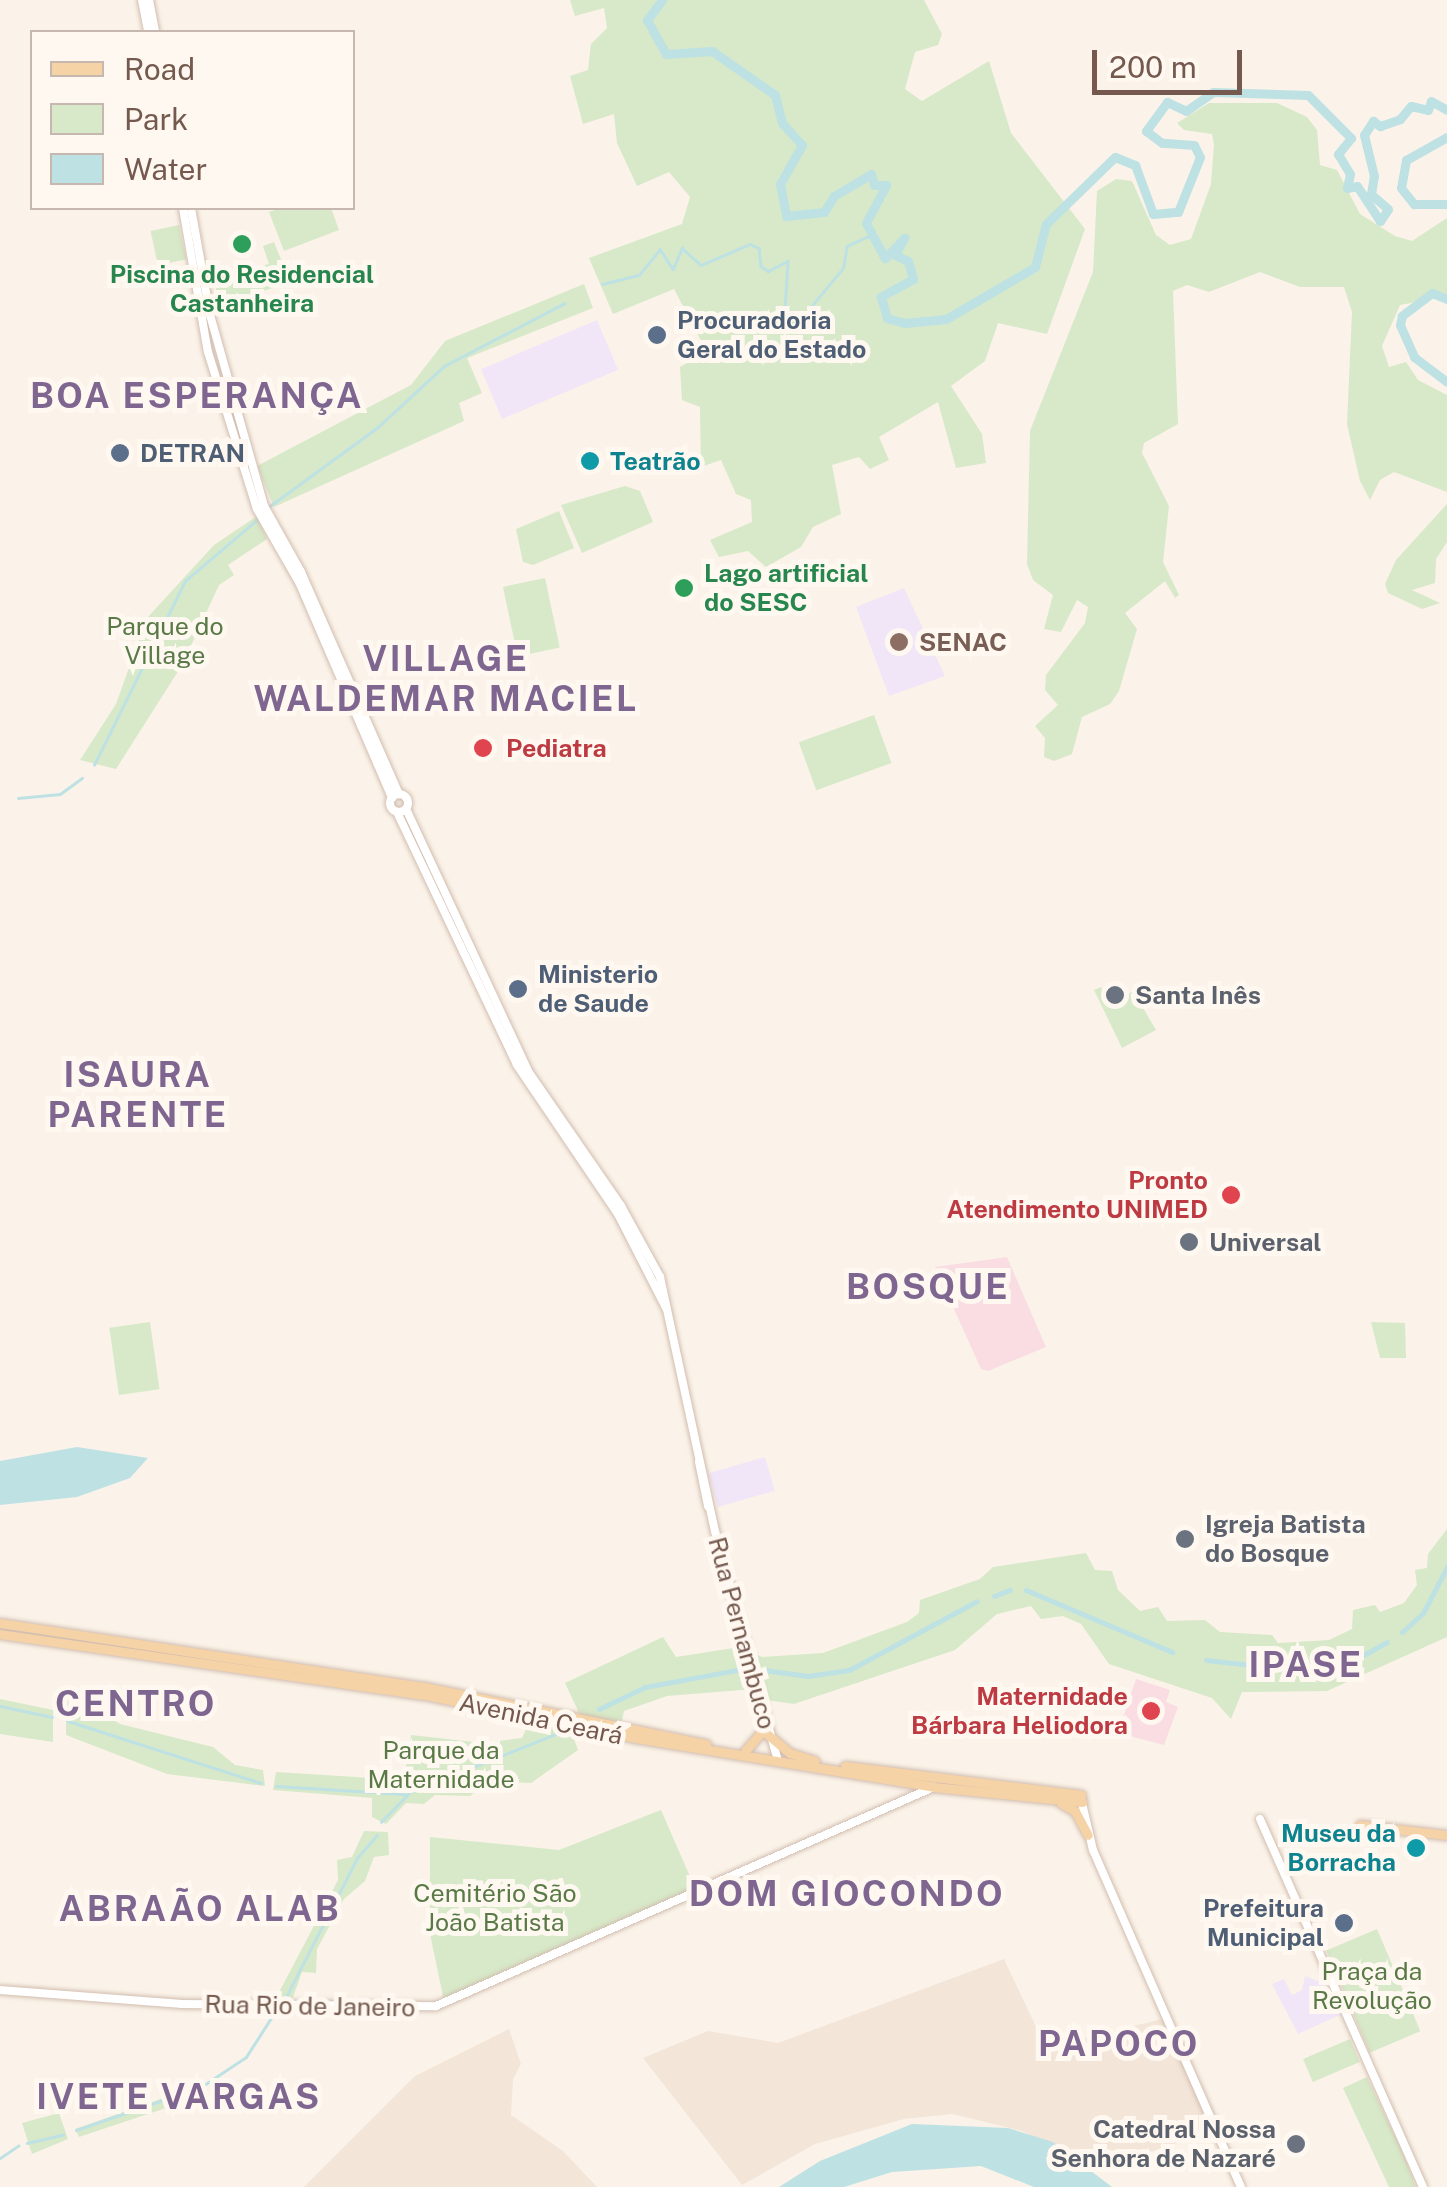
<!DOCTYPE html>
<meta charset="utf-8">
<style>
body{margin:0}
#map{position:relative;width:1447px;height:2187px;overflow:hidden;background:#fbf3e9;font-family:"Public Sans",sans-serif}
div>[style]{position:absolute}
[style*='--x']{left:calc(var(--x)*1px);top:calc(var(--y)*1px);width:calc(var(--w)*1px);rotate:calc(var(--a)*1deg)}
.residential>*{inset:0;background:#f3e5d8}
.education>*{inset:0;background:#f0e6f8;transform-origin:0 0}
.medical>*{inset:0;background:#f9dde2}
.green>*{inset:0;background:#d7e9c8;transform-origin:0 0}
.water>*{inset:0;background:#bee1e4}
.stream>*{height:2.5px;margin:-1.25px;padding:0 1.25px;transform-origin:1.25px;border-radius:1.25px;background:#bee1e4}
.canal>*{height:5px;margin:-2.5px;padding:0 2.5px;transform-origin:2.5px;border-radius:2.5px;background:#bee1e4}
.river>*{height:9px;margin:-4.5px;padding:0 4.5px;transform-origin:4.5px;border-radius:4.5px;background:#bee1e4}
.roads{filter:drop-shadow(0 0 2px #d2bdb0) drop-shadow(0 0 2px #d2bdb0)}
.secondary>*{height:8px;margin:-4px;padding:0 4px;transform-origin:4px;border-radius:4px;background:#fff}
.secondary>.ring{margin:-4px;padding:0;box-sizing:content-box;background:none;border:8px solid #fff;border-radius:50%}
.primary>*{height:9px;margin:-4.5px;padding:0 4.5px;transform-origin:4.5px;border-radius:4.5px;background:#f6d3a6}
.dots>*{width:28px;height:28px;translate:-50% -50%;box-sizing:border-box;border:5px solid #fef8f0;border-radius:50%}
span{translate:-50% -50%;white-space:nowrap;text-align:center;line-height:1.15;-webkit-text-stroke:10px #fef8f0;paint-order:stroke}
.leisure-label{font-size:25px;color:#27864d;font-weight:700}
.left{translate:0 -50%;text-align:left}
.service-label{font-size:25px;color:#4e5e75;font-weight:700}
.right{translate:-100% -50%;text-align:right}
.culture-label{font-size:25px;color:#0d838f;font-weight:700}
.park-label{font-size:25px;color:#597a46}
.education-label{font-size:25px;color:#785e54;font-weight:700}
.health-label{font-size:25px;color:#be3a42;font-weight:700}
.worship-label{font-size:25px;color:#5b616d;font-weight:700}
.street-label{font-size:25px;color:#75594e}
.district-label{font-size:35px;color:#7f6690;font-weight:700;letter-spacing:2.5px}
.legend{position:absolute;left:30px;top:30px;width:325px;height:180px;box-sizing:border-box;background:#fef8f0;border:2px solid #c7b8af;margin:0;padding:12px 18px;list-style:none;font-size:30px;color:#75594e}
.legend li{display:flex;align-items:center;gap:20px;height:50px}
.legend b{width:50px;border:2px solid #c7b8af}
.scale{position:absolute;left:1092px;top:50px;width:150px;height:45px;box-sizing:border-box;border:5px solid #75594e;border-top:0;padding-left:12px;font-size:30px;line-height:35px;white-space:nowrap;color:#75594e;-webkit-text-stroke:8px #fef8f0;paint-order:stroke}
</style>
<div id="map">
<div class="residential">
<i style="clip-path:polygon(1004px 1959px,1046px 2048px,1166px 2018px,1212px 2131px,1100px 2169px,1022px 2131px,952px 2114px,904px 2119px,815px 2144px,742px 2185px,643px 2058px,708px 2031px,778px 2043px)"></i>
<i style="clip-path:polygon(509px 2029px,521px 2064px,513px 2079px,511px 2115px,563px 2151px,597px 2187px,304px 2187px,415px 2076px)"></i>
</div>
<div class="education">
<i style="left:597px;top:320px;width:54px;height:126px;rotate:67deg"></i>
<i style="clip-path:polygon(904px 588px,945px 676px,889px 696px,856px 607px)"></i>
<i style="left:765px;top:1457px;width:35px;height:59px;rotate:74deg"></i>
<i style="clip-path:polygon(1305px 1976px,1323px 1983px,1334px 2007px,1340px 2004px,1344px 2013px,1298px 2034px,1272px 1984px,1284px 1979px,1292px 1995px,1302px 1990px)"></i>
</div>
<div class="medical">
<i style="clip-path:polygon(1007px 1257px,1046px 1347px,988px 1371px,981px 1369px,935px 1267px)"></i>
<i style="clip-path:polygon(1136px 1679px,1170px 1690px,1166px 1702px,1178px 1707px,1164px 1745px,1118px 1733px)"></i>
</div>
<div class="green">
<i style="clip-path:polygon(570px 0,924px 0,942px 34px,938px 45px,915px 52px,905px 89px,922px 101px,989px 61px,1011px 133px,1085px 229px,1047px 334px,998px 323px,985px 361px,951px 386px,982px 434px,986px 463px,956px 468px,938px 402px,879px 437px,889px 460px,870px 469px,859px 457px,832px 465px,841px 514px,813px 527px,801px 547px,766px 567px,748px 551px,719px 557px,710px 540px,752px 522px,751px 500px,736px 494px,721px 460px,701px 467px,700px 407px,682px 400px,680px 367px,707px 352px,674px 289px,613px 314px,589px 258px,682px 224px,690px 197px,669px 172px,637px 186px,617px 143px,614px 114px,583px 124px,570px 76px,588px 70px,591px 44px,607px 28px,604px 8px,575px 16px)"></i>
<i style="clip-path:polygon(1209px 103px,1277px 103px,1307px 117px,1317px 130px,1320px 165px,1337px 170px,1360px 214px,1395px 236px,1412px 241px,1447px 218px,1447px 296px,1400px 305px,1382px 346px,1389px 367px,1406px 362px,1418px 380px,1447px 395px,1447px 492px,1394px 472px,1380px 480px,1370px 500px,1360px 481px,1347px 424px,1352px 312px,1344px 287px,1300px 287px,1260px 272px,1209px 292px,1187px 285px,1173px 291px,1178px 424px,1144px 443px,1142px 453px,1169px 506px,1163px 562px,1179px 595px,1175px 598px,1165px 581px,1125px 613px,1137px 629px,1119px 691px,1110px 704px,1082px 717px,1072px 754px,1054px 761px,1044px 757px,1045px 738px,1035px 726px,1058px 705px,1045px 690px,1046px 675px,1085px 623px,1088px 607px,1077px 600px,1061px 632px,1044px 629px,1053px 595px,1033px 580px,1027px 564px,1030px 431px,1093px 272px,1097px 191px,1116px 179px,1132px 181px,1156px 235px,1170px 245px,1191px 239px,1211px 184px,1214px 144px,1212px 134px,1184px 130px,1177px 123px)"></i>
<i style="clip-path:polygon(282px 208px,331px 208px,339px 230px,284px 251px,269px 212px)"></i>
<i style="left:179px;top:225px;width:35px;height:29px;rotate:78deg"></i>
<i style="clip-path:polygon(274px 242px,290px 282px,220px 306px,213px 280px,269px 264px,263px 246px)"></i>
<i style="clip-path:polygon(584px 284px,593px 308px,467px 358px,482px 393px,459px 403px,464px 421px,274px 507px,257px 466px,411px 385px,445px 341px)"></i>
<i style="clip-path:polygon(625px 486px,640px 491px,653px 522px,582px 553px,561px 505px)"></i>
<i style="clip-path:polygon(1447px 504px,1447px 542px,1436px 559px,1435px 583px,1412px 590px,1440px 603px,1422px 609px,1388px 593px,1385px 584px,1396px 560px)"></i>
<i style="clip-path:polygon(559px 511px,574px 548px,533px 565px,523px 562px,516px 529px)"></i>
<i style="clip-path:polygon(257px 516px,267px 539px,228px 565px,234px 575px,219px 585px,182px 665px,116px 769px,80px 760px,116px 704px,147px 618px,214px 545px)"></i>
<i style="left:545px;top:578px;width:71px;height:43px;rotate:78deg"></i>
<i style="left:874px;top:715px;width:51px;height:80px;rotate:70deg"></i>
<i style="clip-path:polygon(1101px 987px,1109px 1003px,1142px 987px,1146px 996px,1132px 1003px,1139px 1001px,1156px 1030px,1122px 1048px,1094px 990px)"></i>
<i style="left:150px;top:1322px;width:68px;height:41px;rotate:82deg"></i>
<i style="clip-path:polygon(1371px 1322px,1405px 1323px,1406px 1358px,1380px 1358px)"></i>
<i style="clip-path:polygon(1447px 1529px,1447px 1637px,1327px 1691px,1242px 1692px,1231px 1719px,1212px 1698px,1109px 1664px,1081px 1624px,1063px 1616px,1041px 1619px,1031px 1606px,997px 1614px,955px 1650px,794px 1704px,758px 1699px,754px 1689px,667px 1696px,624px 1711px,621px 1725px,580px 1715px,565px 1683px,663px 1637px,676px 1657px,740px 1647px,762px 1657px,823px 1653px,907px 1622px,919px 1613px,920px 1600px,980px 1579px,993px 1567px,1086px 1553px,1095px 1570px,1112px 1571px,1118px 1590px,1140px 1611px,1158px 1607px,1167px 1621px,1205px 1620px,1220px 1632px,1272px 1635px,1278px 1643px,1329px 1640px,1352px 1629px,1353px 1610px,1375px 1605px,1380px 1612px,1404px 1603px,1417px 1585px,1415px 1570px,1427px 1568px,1428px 1554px)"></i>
<i style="clip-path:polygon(66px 1692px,106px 1701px,110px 1718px,120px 1724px,213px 1747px,235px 1765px,263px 1770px,265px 1786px,167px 1774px,66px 1735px)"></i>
<i style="clip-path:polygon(0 1699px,53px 1710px,53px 1742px,0 1734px)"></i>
<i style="clip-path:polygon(531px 1719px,569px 1726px,578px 1750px,531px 1783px,490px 1781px,470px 1796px,435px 1795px,424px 1804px,406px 1803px,386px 1824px,372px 1817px,372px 1798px,273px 1790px,276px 1772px,404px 1780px,411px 1735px,483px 1743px,522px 1738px)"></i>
<i style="clip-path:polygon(661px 1810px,695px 1888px,444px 2001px,430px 1934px,430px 1837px,559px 1850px)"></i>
<i style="clip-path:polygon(364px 1831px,388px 1832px,389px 1855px,374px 1857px,365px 1881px,344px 1899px,317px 1949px,316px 1973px,302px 1972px,292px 2000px,275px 2000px,338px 1880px,337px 1860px,352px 1857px)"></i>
<i style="left:1377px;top:1929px;width:111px;height:55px;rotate:67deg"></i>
<i style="left:1350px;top:2039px;width:25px;height:51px;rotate:67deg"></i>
<i style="clip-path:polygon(1367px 2077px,1403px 2153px,1416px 2187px,1389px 2187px,1343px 2088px)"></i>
<i style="clip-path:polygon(192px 2088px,196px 2098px,79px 2137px,75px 2129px)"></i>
<i style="clip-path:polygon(59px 2113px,68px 2139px,32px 2154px,22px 2123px)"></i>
</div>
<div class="water">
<i style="clip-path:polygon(77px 1447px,148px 1458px,130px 1478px,77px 1497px,0 1505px,0 1461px)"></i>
<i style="clip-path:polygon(912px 2124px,1008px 2128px,1053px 2142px,1112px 2187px,1034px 2187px,981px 2166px,892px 2172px,844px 2187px,779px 2187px,820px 2161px)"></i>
</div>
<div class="stream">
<i style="--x:602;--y:284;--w:38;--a:-14"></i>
<i style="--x:639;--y:275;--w:33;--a:-51"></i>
<i style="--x:660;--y:249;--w:24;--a:57"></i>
<i style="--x:673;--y:269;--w:23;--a:-67"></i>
<i style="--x:682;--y:248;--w:25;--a:42"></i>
<i style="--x:701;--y:265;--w:53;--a:-23.2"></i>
<i style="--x:750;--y:244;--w:10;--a:24"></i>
<i style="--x:759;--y:248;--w:18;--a:84"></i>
<i style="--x:761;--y:266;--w:9;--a:36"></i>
<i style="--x:768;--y:271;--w:22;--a:-27"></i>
<i style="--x:788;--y:261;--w:51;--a:93.4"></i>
<i style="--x:785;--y:312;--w:19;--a:9"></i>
<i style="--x:804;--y:315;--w:61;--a:-50.3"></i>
<i style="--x:843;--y:268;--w:22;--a:-80"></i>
<i style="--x:847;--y:246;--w:23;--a:-25"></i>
<i style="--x:267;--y:508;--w:137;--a:-36.1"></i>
<i style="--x:378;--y:427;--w:90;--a:-42.7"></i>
<i style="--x:444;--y:366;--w:136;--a:-27.5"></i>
<i style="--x:94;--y:765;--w:205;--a:-63.7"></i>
<i style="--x:185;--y:581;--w:97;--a:-40.4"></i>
<i style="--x:18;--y:798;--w:42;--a:-5.4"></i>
<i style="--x:60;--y:794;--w:27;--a:-36"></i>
<i style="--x:0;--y:1706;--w:53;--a:11.9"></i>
<i style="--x:68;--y:1721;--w:203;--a:17.8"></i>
<i style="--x:276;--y:1786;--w:128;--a:3.6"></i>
<i style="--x:381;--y:1822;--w:42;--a:-46"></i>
<i style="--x:410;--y:1792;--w:170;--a:-21.7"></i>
<i style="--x:286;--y:1997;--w:156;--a:-62.9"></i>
<i style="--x:357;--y:1858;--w:30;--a:-49"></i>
<i style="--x:204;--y:2085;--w:50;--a:-33.7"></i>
<i style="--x:246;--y:2057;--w:50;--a:-57.3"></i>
<i style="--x:76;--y:2130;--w:123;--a:-19"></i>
<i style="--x:27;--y:2143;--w:37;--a:-13"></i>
<i style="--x:0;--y:2158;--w:22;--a:-34"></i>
</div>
<div class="canal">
<i style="--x:1026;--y:1590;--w:159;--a:23"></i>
<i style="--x:994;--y:1596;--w:17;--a:-21"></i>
<i style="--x:1402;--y:1632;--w:28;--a:-42"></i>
<i style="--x:1423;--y:1613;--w:52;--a:-62.4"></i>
<i style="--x:1206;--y:1660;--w:100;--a:6.3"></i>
<i style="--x:1349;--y:1663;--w:43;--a:-28.9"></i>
<i style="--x:1319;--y:1673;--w:22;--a:-16"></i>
<i style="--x:599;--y:1709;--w:51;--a:-25.6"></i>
<i style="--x:645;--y:1687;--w:105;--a:-10.5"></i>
<i style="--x:748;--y:1668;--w:61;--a:7.6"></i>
<i style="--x:808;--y:1676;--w:41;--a:-8.3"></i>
<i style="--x:849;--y:1670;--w:145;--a:-28.3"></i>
</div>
<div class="river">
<i style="--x:662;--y:0;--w:25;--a:127"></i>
<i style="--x:647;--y:20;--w:39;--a:61"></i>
<i style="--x:666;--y:54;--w:46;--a:-3.7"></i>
<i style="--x:712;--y:51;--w:77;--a:34.9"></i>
<i style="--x:775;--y:95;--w:29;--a:76"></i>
<i style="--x:782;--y:123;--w:30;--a:48"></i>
<i style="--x:802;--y:145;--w:45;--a:119.4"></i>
<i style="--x:780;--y:184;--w:33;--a:79"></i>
<i style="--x:786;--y:216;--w:38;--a:-6"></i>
<i style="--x:824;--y:212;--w:19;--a:-58"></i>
<i style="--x:834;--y:196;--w:43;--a:-30.7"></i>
<i style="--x:871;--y:174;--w:11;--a:75"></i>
<i style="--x:874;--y:185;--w:12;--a:0"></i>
<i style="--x:886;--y:185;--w:43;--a:117.8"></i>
<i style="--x:866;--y:223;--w:40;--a:62"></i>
<i style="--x:885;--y:258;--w:28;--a:-46"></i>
<i style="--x:904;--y:238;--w:19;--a:118"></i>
<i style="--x:895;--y:255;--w:14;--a:25"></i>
<i style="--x:908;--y:261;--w:19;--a:74"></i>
<i style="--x:913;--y:279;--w:37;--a:151"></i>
<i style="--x:881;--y:297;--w:22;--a:74"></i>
<i style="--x:887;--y:318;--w:19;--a:16"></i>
<i style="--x:905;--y:323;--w:41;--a:-5.6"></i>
<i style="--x:946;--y:319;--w:103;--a:-30.3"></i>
<i style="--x:1035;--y:267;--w:44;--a:-75.7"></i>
<i style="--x:1046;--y:224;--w:96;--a:-44.2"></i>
<i style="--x:1115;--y:157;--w:22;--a:22"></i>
<i style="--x:1135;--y:165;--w:52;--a:69.8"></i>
<i style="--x:1153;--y:214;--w:25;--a:-5"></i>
<i style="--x:1178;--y:212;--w:59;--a:-68.2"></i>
<i style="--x:1200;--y:157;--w:13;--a:-117"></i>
<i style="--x:1194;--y:145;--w:32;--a:-176"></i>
<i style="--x:1162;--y:143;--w:20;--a:-143"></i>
<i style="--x:1146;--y:131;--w:36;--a:-54"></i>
<i style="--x:1167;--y:102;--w:21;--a:25"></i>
<i style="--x:1186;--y:111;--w:33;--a:-35"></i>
<i style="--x:1213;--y:92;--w:95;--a:1.8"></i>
<i style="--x:1308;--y:95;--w:61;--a:45"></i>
<i style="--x:1351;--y:138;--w:21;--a:129"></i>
<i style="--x:1338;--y:154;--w:23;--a:59"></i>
<i style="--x:1350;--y:174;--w:14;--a:102"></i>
<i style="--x:1347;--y:188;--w:10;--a:-11"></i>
<i style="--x:1357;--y:186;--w:42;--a:56.7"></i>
<i style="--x:1380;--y:221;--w:14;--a:-56"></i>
<i style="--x:1388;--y:209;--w:23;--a:-139"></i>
<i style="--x:1371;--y:194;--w:18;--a:-81"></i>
<i style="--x:1374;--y:176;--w:42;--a:-103.7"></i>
<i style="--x:1364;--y:135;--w:17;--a:-57"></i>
<i style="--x:1373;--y:121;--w:9;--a:36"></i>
<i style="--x:1380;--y:126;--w:21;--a:-19"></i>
<i style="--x:1400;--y:119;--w:17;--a:-50"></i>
<i style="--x:1411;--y:106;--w:17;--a:13"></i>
<i style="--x:1428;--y:110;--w:9;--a:-72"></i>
<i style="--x:1431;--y:101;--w:18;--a:29"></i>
<i style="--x:1447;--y:137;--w:47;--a:150.7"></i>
<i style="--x:1406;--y:160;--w:28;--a:100"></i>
<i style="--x:1401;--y:188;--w:21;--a:51"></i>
<i style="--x:1414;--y:204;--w:33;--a:0"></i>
<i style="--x:1447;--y:299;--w:16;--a:-158"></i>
<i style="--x:1432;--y:293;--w:38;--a:143"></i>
<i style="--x:1402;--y:316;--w:9;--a:103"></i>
<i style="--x:1400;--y:325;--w:35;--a:66"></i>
<i style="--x:1414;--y:357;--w:41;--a:37.1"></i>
</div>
<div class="roads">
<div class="secondary">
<i style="--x:142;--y:0;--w:33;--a:79"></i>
<i style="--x:149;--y:0;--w:33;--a:79"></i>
<i style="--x:183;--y:208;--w:146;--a:80.2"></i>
<i style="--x:208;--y:352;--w:164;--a:72.7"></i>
<i style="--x:257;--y:509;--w:86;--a:60.2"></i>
<i style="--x:300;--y:584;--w:233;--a:66.7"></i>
<i style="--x:191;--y:208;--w:109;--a:79.9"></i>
<i style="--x:210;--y:315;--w:198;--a:74.2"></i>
<i style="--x:264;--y:506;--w:76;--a:60.7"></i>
<i style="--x:301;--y:572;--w:243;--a:66.2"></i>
<i class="ring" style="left:390px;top:794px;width:10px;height:10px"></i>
<i style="--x:406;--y:809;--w:289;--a:65"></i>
<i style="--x:528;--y:1071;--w:164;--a:55.4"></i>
<i style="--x:621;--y:1206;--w:81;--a:61.2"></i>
<i style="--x:660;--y:1277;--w:260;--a:77.8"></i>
<i style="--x:715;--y:1531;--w:238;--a:74.7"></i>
<i style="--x:397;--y:812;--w:280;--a:64.6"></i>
<i style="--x:517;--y:1065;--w:180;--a:55.9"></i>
<i style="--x:618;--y:1214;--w:106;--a:62.9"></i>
<i style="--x:699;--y:1462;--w:45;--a:78.4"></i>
<i style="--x:1081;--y:1799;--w:52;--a:76.8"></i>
<i style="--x:1093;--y:1850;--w:368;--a:66.3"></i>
<i style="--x:1260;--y:1819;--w:402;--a:66.1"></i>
<i style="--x:0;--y:1990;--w:183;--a:4.4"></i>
<i style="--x:182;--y:2004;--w:254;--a:0.5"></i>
<i style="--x:436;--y:2006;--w:544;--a:-23.74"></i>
</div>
<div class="primary">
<i style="--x:0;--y:1623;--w:430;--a:8.6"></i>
<i style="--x:425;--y:1687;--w:287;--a:11.5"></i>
<i style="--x:0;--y:1634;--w:440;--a:8.2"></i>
<i style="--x:435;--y:1697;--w:205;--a:11.5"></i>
<i style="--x:636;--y:1738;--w:302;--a:9.3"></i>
<i style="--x:934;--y:1787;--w:149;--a:5.8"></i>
<i style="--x:767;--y:1734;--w:30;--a:40"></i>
<i style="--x:790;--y:1753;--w:26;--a:18"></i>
<i style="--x:745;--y:1751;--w:32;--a:-49"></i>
<i style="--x:845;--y:1766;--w:238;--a:7"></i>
<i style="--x:1061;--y:1803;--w:16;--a:30"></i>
<i style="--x:1075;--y:1811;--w:27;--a:62"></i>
<i style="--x:1360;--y:1825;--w:88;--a:6.6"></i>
</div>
</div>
<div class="dots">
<i style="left:242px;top:244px;background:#2e9e5b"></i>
<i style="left:657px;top:335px;background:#5c6f8a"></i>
<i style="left:120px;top:453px;background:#5c6f8a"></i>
<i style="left:590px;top:461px;background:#0f9aa8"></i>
<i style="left:684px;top:588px;background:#2e9e5b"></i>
<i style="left:899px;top:642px;background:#8d6e63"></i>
<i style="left:483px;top:748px;background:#e0444e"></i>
<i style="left:518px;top:989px;background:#5c6f8a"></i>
<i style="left:1115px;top:995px;background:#6b7280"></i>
<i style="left:1231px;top:1195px;background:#e0444e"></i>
<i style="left:1189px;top:1242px;background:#6b7280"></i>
<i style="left:1185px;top:1539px;background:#6b7280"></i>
<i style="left:1151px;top:1711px;background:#e0444e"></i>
<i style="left:1416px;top:1848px;background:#0f9aa8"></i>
<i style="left:1344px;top:1923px;background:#5c6f8a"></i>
<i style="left:1296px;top:2144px;background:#6b7280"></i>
</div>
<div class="leisure-label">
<span style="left:242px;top:289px">Piscina do Residencial<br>Castanheira</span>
<span class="left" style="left:704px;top:588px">Lago artificial<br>do SESC</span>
</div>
<div class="service-label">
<span class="left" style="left:677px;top:335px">Procuradoria<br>Geral do Estado</span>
<span class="left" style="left:140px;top:453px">DETRAN</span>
<span class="left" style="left:538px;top:989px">Ministerio<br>de Saude</span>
<span class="right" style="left:1324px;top:1923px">Prefeitura<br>Municipal</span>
</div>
<div class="culture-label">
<span class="left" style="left:610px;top:461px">Teatrão</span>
<span class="right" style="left:1396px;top:1848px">Museu da<br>Borracha</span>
</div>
<div class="park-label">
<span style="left:165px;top:641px">Parque do<br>Village</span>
<span style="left:441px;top:1765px">Parque da<br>Maternidade</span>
<span style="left:495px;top:1908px">Cemitério São<br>João Batista</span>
<span style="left:1372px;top:1986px">Praça da<br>Revolução</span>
</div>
<div class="education-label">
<span class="left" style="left:919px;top:642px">SENAC</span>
</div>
<div class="health-label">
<span class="left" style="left:506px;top:748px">Pediatra</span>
<span class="right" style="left:1208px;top:1195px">Pronto<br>Atendimento UNIMED</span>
<span class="right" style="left:1128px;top:1711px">Maternidade<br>Bárbara Heliodora</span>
</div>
<div class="worship-label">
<span class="left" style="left:1135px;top:995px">Santa Inês</span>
<span class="left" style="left:1209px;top:1242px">Universal</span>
<span class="left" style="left:1205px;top:1539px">Igreja Batista<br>do Bosque</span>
<span class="right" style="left:1276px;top:2144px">Catedral Nossa<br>Senhora de Nazaré</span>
</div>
<div class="street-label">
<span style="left:742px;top:1633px;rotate:75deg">Rua Pernambuco</span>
<span style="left:541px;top:1719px;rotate:12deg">Avenida Ceará</span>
<span style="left:310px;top:2006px;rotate:1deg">Rua Rio de Janeiro</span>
</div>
<div class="district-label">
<span style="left:197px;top:396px">BOA ESPERANÇA</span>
<span style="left:446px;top:679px">VILLAGE<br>WALDEMAR MACIEL</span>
<span style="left:138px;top:1095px">ISAURA<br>PARENTE</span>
<span style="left:928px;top:1287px">BOSQUE</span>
<span style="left:1306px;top:1665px">IPASE</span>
<span style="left:136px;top:1704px">CENTRO</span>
<span style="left:847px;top:1894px">DOM GIOCONDO</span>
<span style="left:200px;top:1909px">ABRAÃO ALAB</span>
<span style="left:1119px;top:2044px">PAPOCO</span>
<span style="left:179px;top:2097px">IVETE VARGAS</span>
</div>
<ul class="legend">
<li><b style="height:12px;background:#f6d3a6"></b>Road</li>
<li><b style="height:28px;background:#d7e9c8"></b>Park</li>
<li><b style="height:28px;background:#bee1e4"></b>Water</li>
</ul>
<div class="scale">200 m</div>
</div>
